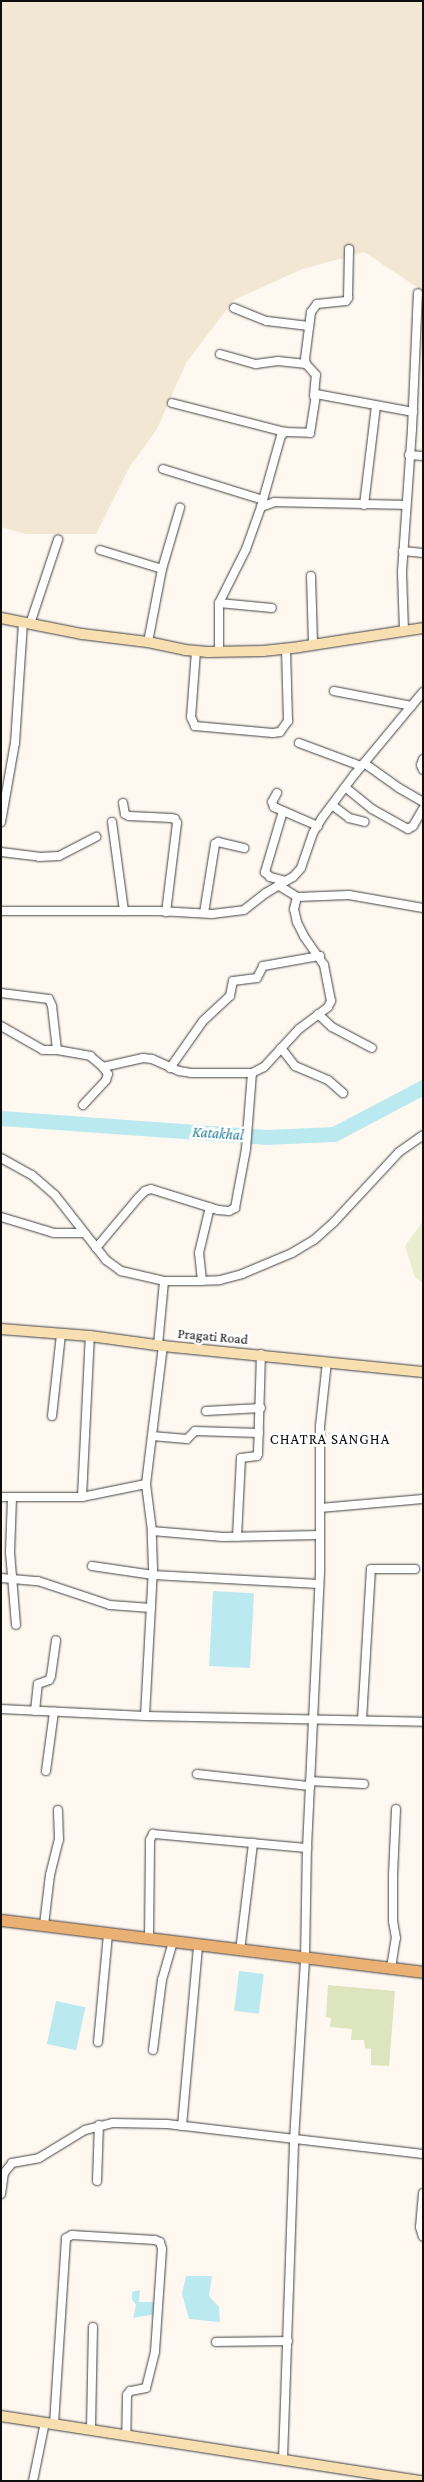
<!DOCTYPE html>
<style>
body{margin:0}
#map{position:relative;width:424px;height:2482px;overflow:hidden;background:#fef8f1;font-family:"Crimson Pro",serif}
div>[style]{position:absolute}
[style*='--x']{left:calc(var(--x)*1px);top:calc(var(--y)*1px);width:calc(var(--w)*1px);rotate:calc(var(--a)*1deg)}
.farmland>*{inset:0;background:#f2e7d3}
.green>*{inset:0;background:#dce5bd}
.pitch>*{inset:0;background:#eaedce}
.water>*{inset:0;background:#baeaf0;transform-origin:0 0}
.river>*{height:15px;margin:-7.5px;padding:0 7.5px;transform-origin:7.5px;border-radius:7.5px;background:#baeaf0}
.roads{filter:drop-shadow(0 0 1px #414141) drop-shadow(0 0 1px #414141)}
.street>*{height:8px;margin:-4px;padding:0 4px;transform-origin:4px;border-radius:4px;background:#fff}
.secondary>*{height:10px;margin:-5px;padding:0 5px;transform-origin:5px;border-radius:5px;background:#f7dfb2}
.primary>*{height:11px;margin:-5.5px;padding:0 5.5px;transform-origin:5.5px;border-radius:5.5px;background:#ebb073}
span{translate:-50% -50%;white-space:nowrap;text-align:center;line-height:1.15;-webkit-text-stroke:5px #fff;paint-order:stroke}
.street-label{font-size:14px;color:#0e0e0e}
.water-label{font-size:15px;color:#237f95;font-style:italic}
.neighbourhood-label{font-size:15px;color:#0e0e0e;letter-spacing:1px}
.frame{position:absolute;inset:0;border:2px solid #0e0e0e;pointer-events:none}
</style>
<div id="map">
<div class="farmland">
<i style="clip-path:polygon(1px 1px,423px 1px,423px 291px,364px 252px,300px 270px,234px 300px,186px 363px,157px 429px,129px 468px,96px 534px,26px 534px,1px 527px)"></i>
</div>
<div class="green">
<i style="clip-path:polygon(328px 1985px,395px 1991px,389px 2066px,371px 2065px,371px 2049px,365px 2048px,364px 2040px,351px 2040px,352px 2029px,330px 2027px,331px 2018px,326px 2017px)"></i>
</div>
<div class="pitch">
<i style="clip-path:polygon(423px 1221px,423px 1283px,415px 1277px,405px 1246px)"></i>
</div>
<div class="water">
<i style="left:213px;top:1591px;width:41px;height:75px;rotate:3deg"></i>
<i style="left:239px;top:1971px;width:25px;height:40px;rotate:7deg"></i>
<i style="left:56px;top:2001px;width:30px;height:44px;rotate:12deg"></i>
<i style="clip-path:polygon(186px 2276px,212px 2276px,209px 2296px,219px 2307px,220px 2322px,189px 2319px,182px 2294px)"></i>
<i style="clip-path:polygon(140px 2290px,139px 2302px,154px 2302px,155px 2314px,133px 2318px,136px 2305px,132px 2299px,132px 2292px)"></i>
</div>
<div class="river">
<i style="--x:1;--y:1118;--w:266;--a:4.1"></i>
<i style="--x:266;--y:1137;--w:68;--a:-2.5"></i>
<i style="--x:334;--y:1134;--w:101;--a:-27.8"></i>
</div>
<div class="roads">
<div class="street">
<i style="--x:234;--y:308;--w:35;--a:22"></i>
<i style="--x:267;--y:321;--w:42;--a:6.8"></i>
<i style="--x:220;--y:354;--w:37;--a:16"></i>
<i style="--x:256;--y:364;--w:22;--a:-8"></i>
<i style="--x:278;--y:361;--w:28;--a:6"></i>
<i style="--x:314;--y:396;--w:21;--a:-85"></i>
<i style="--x:316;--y:375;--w:15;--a:-132"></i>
<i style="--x:306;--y:364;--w:5;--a:-101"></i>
<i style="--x:305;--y:359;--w:47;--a:-82.7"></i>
<i style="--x:311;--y:312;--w:10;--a:-53"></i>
<i style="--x:317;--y:304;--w:29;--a:-6"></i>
<i style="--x:346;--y:301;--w:4;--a:-56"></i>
<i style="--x:348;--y:298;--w:49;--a:-88.8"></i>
<i style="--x:172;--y:403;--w:117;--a:14.4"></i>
<i style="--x:409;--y:455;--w:14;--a:4"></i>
<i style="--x:163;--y:469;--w:105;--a:17.2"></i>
<i style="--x:364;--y:505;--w:100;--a:-83.1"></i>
<i style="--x:261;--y:507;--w:74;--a:-74.3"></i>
<i style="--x:281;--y:436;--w:6;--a:-45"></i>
<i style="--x:285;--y:432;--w:25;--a:2"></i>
<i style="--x:310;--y:433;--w:39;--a:-81"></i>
<i style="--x:316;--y:394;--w:99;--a:10.5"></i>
<i style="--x:100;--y:550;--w:65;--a:17"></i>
<i style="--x:403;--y:551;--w:20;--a:6"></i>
<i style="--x:311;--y:576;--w:68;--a:88.3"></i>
<i style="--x:219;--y:603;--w:53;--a:5.4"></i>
<i style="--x:30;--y:624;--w:89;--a:-71.6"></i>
<i style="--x:404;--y:630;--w:58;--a:-92"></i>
<i style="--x:402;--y:572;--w:143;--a:-86"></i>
<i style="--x:412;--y:429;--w:136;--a:-87.5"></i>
<i style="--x:148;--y:642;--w:74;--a:-79.1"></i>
<i style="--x:162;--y:569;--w:64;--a:-73.6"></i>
<i style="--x:196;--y:651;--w:66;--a:94.3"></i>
<i style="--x:191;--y:717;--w:10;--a:66"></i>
<i style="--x:195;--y:726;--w:78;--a:5.1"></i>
<i style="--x:273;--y:733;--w:7;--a:-8"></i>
<i style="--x:280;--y:732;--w:14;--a:-54"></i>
<i style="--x:288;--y:721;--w:73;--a:-91.6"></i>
<i style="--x:219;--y:651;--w:48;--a:-90"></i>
<i style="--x:219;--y:603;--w:60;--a:-63.4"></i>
<i style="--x:246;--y:549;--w:45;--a:-70.3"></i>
<i style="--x:261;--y:507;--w:15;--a:-20"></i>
<i style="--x:275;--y:502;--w:131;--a:1.3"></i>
<i style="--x:334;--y:691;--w:79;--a:10.9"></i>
<i style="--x:299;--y:743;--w:66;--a:20.4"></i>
<i style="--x:423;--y:759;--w:6;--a:108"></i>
<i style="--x:421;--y:765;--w:5;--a:68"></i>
<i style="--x:364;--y:763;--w:43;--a:35.5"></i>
<i style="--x:399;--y:788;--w:28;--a:30"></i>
<i style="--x:345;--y:787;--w:35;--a:39"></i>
<i style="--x:372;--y:809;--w:41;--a:29.1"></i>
<i style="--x:408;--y:829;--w:6;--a:-31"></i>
<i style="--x:413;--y:826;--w:20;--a:-60"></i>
<i style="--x:277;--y:793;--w:10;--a:119"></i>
<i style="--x:272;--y:802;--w:5;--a:68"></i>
<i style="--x:274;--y:807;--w:48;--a:23.4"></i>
<i style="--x:123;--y:803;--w:11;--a:80"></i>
<i style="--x:125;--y:814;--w:4;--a:27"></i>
<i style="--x:129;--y:816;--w:42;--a:2.7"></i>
<i style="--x:171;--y:818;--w:4;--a:14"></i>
<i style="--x:175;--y:819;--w:4;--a:63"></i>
<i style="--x:177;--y:823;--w:90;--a:97"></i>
<i style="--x:332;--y:805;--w:21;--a:37"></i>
<i style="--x:349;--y:818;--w:16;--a:14"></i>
<i style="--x:283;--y:811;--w:64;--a:106.4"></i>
<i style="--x:265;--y:872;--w:7;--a:45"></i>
<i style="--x:270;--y:877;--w:16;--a:14"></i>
<i style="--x:1;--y:822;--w:80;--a:-80"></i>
<i style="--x:15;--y:743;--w:120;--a:-86.2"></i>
<i style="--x:112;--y:822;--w:90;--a:82.3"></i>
<i style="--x:1;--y:852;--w:38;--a:7"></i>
<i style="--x:39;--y:857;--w:20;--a:-3"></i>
<i style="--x:59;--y:856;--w:42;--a:-27.2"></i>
<i style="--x:278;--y:885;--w:22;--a:32"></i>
<i style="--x:297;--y:897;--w:52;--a:-2.2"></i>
<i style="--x:349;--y:895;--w:75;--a:10"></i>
<i style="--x:1;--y:911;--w:158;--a:0"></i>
<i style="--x:159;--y:911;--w:53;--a:3.2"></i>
<i style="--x:212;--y:914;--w:32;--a:-7"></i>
<i style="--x:244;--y:910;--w:28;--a:-38"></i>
<i style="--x:266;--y:893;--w:31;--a:-31"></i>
<i style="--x:293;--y:877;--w:12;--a:-48"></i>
<i style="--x:301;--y:868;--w:37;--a:-71"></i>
<i style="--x:313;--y:833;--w:17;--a:-59"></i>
<i style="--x:322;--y:818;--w:54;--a:-53.3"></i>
<i style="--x:354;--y:775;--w:108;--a:-50.3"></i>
<i style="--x:204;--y:913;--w:70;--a:-80.9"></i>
<i style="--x:215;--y:844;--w:4;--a:-34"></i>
<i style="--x:218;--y:842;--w:27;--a:13"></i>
<i style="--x:1;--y:993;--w:48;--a:7.1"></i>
<i style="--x:49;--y:999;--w:8;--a:67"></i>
<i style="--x:52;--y:1006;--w:44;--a:83.5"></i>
<i style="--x:57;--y:1050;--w:34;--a:10"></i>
<i style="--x:90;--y:1056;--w:17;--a:40"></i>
<i style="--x:103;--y:1067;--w:41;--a:-12.7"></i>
<i style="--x:143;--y:1058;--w:9;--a:6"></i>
<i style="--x:152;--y:1059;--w:30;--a:24"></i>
<i style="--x:179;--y:1071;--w:12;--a:9"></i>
<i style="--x:191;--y:1073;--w:61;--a:0"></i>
<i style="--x:252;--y:1073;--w:13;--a:-27"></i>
<i style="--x:264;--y:1067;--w:52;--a:-47.4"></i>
<i style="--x:299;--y:1029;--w:36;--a:-37"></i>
<i style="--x:328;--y:1007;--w:7;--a:-63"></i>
<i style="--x:331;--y:1001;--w:37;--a:-101"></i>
<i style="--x:324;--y:965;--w:35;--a:-125"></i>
<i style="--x:304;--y:936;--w:16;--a:-117"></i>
<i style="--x:297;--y:922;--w:13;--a:-103"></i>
<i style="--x:294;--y:909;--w:12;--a:-76"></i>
<i style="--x:318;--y:1014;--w:19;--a:43"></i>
<i style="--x:332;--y:1027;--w:45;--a:27.7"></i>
<i style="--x:1;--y:1026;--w:48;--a:29.7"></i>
<i style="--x:43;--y:1050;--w:14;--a:0"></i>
<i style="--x:281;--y:1048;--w:23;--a:52"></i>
<i style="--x:295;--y:1066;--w:36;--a:23"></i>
<i style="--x:328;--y:1080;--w:20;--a:41"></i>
<i style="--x:170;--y:1068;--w:57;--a:-54.9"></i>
<i style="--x:203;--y:1021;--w:37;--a:-43"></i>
<i style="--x:230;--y:996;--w:15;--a:-79"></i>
<i style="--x:233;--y:981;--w:24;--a:-7"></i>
<i style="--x:257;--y:978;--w:13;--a:-63"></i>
<i style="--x:263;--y:966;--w:58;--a:-10"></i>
<i style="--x:83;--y:1105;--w:34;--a:-47"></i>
<i style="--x:106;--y:1080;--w:6;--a:-72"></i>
<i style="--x:108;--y:1074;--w:9;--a:-126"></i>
<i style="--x:1;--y:1158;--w:35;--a:29"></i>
<i style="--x:32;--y:1175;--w:30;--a:41"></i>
<i style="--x:55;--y:1195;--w:83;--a:51.9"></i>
<i style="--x:106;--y:1260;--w:19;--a:36"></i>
<i style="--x:121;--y:1271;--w:44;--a:13.1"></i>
<i style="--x:164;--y:1281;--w:32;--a:0"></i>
<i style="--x:196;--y:1281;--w:24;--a:-2"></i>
<i style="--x:220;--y:1280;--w:23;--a:-15"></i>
<i style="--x:242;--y:1274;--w:54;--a:-22.8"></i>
<i style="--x:292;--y:1253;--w:26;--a:-31"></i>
<i style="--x:314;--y:1240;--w:27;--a:-42"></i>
<i style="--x:334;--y:1222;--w:96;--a:-47.1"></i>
<i style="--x:399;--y:1152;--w:29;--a:-35"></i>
<i style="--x:1;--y:1217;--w:55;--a:16.8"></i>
<i style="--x:54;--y:1233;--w:30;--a:0"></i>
<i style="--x:96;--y:1248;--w:65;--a:-50"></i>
<i style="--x:138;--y:1198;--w:10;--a:-45"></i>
<i style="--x:145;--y:1191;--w:6;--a:-18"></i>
<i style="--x:151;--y:1189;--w:70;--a:17.4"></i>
<i style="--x:218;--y:1210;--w:11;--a:5"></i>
<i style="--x:229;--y:1211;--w:7;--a:-27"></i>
<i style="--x:235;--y:1208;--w:60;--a:-79.4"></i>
<i style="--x:246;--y:1149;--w:76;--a:-85.5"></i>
<i style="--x:202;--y:1281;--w:28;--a:-96"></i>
<i style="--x:199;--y:1253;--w:47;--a:-76.6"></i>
<i style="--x:158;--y:1345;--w:64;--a:-84.6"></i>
<i style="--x:206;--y:1411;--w:55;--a:-3.1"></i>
<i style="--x:52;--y:1416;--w:82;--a:-83.7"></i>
<i style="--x:152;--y:1436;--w:35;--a:5"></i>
<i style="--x:187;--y:1439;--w:11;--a:-45"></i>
<i style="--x:195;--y:1431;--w:64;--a:1.8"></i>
<i style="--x:1;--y:1497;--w:81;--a:0"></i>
<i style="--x:82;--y:1497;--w:65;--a:-11.5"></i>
<i style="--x:82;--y:1497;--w:161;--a:-87.2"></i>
<i style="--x:12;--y:1498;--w:54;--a:92.1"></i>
<i style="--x:10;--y:1552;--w:73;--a:85.3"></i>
<i style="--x:320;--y:1508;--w:103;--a:-5"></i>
<i style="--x:152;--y:1531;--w:71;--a:4.8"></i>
<i style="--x:223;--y:1537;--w:97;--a:-1.2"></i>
<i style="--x:237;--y:1537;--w:79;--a:-87.1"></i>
<i style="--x:241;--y:1458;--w:16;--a:-7"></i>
<i style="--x:257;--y:1456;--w:2;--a:-63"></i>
<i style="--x:258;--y:1454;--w:100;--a:-88.3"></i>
<i style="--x:92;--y:1566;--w:62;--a:8.4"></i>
<i style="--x:153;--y:1575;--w:166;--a:3.1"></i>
<i style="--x:1;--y:1578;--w:37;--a:5"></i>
<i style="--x:38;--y:1581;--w:76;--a:18.4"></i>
<i style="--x:110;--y:1605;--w:41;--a:4.2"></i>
<i style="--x:1;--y:1709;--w:144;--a:2.8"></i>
<i style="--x:145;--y:1716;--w:278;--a:1.2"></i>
<i style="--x:35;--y:1711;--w:27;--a:-84"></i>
<i style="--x:38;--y:1684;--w:12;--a:-20"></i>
<i style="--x:49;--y:1680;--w:4;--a:-63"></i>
<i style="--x:51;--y:1676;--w:36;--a:-82"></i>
<i style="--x:145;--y:1716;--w:147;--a:-86.9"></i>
<i style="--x:153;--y:1569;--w:38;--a:-92"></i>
<i style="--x:152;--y:1531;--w:47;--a:-97.3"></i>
<i style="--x:146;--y:1484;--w:139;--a:-83"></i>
<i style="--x:362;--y:1720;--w:151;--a:-86.6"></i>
<i style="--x:371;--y:1569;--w:44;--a:0"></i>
<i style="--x:46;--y:1771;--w:60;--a:-82.3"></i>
<i style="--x:197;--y:1774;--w:114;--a:6.1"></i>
<i style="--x:310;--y:1781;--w:54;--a:3.2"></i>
<i style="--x:44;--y:1925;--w:50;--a:-83.2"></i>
<i style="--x:50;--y:1875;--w:36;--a:-76"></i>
<i style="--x:59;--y:1840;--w:30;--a:-92"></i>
<i style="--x:149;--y:1939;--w:99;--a:-89.4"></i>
<i style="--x:150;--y:1840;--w:7;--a:-63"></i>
<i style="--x:153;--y:1834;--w:155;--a:5.2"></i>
<i style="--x:240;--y:1951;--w:109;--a:-83.1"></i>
<i style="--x:391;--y:1968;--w:30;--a:-81"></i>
<i style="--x:396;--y:1938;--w:17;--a:-100"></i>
<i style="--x:393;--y:1921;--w:46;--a:-90"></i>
<i style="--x:393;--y:1875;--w:66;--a:-87.4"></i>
<i style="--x:98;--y:2042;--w:108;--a:-84.7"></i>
<i style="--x:153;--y:2050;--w:71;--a:-82.7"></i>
<i style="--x:162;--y:1980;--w:40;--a:-74"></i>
<i style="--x:182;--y:2126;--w:182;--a:-84.9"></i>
<i style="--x:97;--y:2181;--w:56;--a:-88"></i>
<i style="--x:423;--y:2193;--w:34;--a:95"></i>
<i style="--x:420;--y:2227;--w:10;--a:73"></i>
<i style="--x:1;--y:2194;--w:21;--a:-82"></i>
<i style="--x:4;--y:2173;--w:13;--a:-51"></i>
<i style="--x:12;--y:2163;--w:27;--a:-10"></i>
<i style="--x:39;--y:2158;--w:54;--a:-31.3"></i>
<i style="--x:85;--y:2130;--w:29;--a:-14"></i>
<i style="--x:113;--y:2123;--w:54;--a:1.1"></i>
<i style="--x:167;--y:2124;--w:258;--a:6.7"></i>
<i style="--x:216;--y:2342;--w:72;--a:-0.8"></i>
<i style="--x:54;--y:2424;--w:186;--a:-86.3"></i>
<i style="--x:66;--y:2238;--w:7;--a:-27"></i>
<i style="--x:72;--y:2235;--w:83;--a:3.4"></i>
<i style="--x:155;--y:2240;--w:5;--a:22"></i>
<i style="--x:160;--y:2242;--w:7;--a:74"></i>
<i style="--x:162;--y:2249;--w:103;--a:93.9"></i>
<i style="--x:155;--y:2352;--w:37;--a:104"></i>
<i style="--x:146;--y:2388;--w:16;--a:169"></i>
<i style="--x:130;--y:2391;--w:5;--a:127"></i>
<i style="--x:127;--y:2395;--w:39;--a:91"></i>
<i style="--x:91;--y:2429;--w:102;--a:-88.9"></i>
<i style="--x:283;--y:2459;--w:319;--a:-88"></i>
<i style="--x:294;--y:2140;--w:181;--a:-86.5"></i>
<i style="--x:305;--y:1959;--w:111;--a:-89"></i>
<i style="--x:307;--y:1848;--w:276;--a:-87.3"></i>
<i style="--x:320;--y:1572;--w:146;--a:-90"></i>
<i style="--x:320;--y:1426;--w:64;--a:-83.8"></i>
<i style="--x:33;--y:2481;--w:60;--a:-78.5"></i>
</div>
<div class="secondary">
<i style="--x:1;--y:618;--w:83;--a:11.2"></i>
<i style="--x:82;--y:634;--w:66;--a:6.9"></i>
<i style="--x:148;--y:642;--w:38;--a:12"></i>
<i style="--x:185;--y:650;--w:23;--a:5"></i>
<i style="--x:208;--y:652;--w:55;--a:-1"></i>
<i style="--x:263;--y:651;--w:36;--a:-6"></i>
<i style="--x:299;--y:647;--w:125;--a:-8.7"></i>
<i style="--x:1;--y:1329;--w:89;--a:4.5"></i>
<i style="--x:90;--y:1336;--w:74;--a:7.8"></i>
<i style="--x:163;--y:1346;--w:261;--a:5.7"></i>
<i style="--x:1;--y:2416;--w:427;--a:8.8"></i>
</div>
<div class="primary">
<i style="--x:1;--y:1920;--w:425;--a:7"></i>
</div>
</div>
<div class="street-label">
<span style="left:213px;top:1336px;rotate:5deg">Pragati Road</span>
</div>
<div class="water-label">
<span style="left:218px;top:1134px;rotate:4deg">Katakhal</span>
</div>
<div class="neighbourhood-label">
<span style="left:330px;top:1440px">CHATRA SANGHA</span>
</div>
<div class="frame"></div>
</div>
